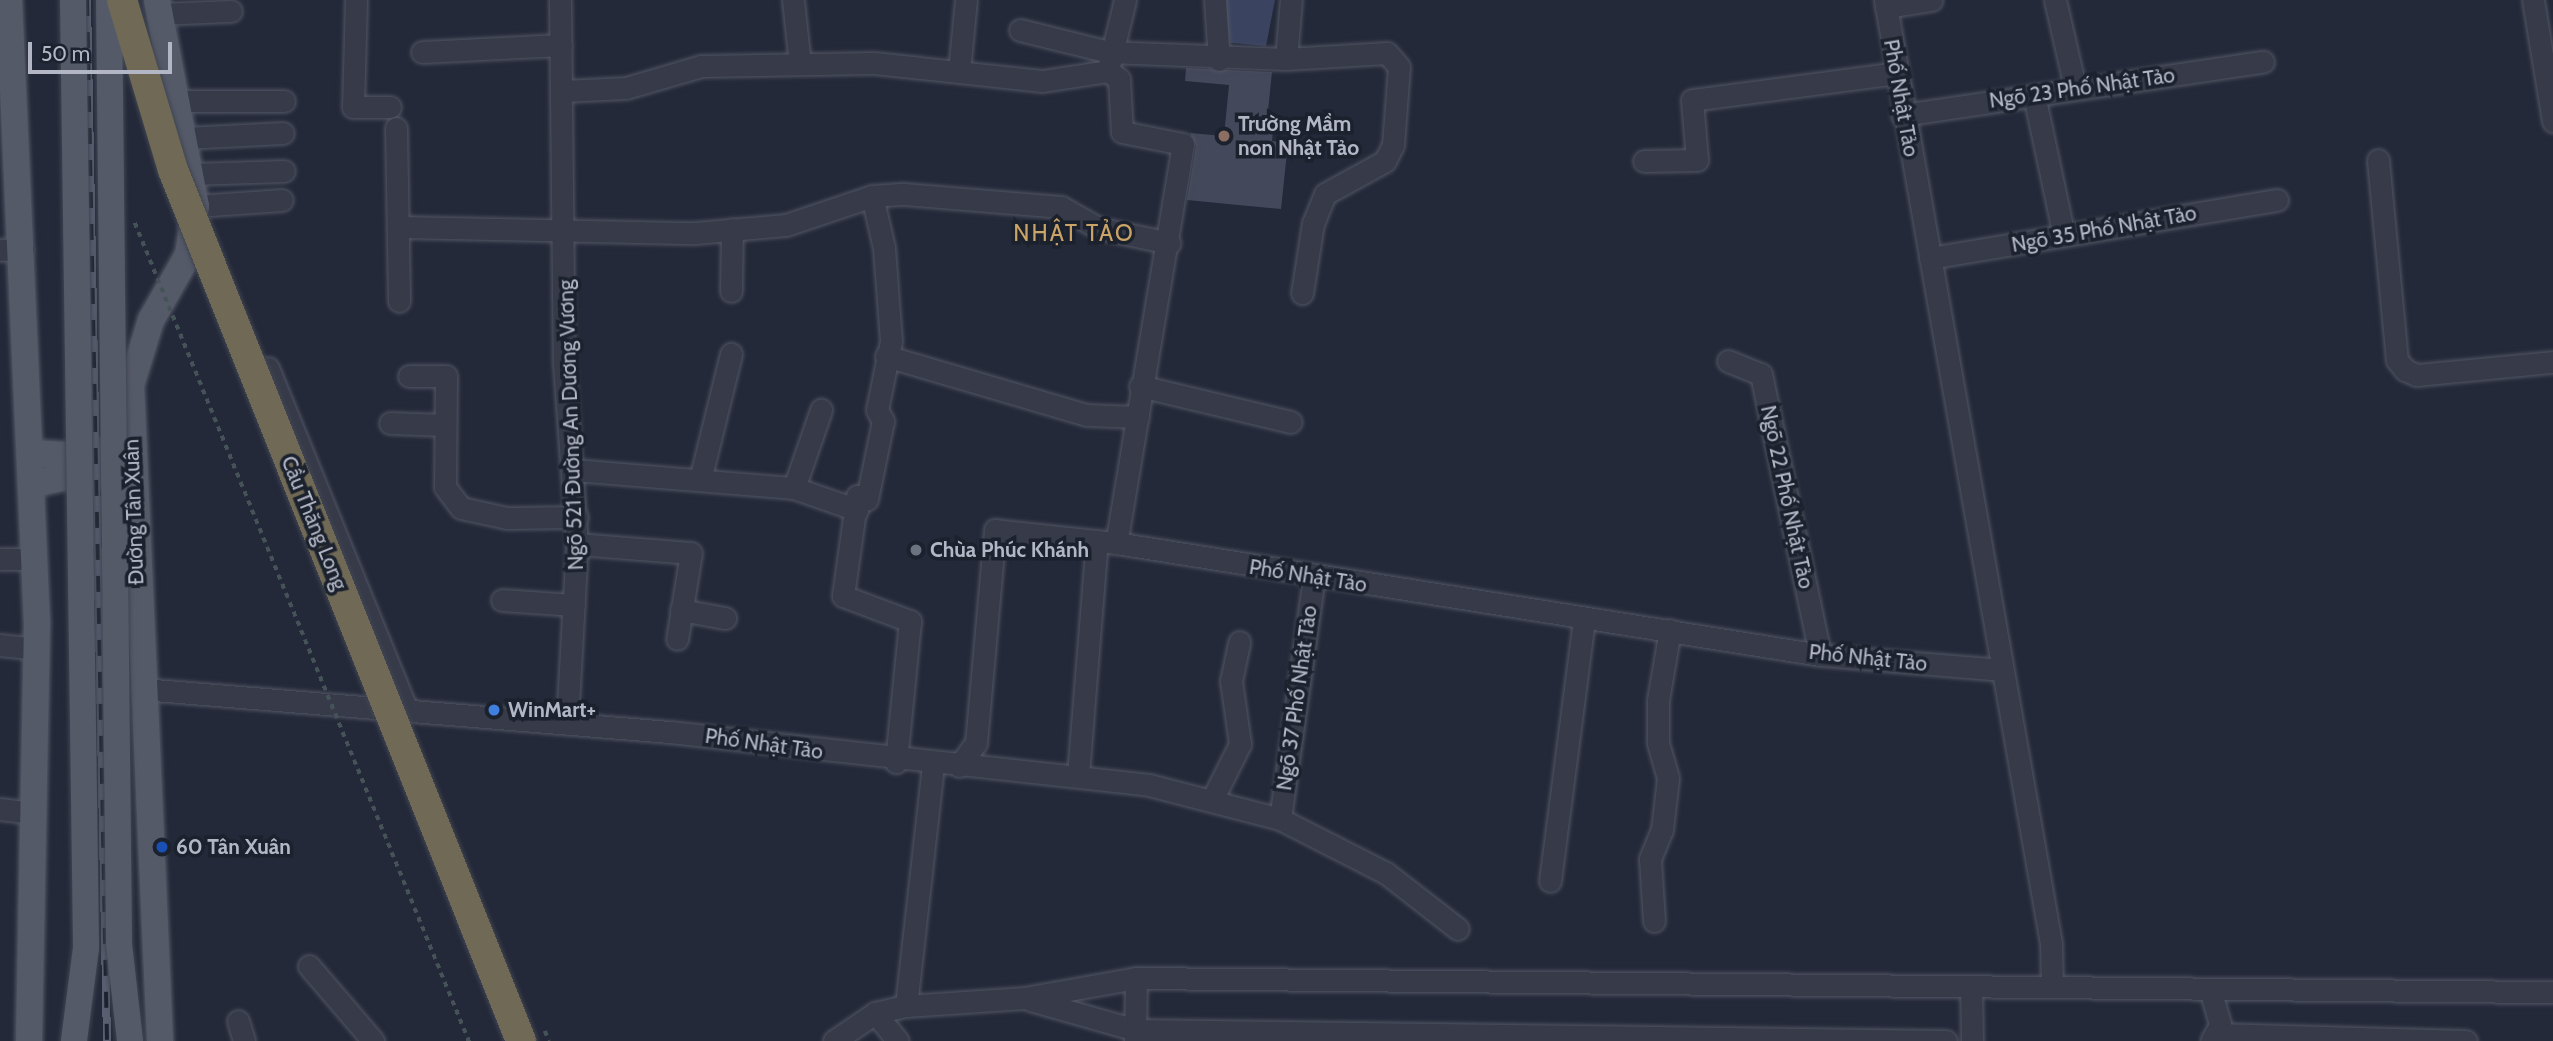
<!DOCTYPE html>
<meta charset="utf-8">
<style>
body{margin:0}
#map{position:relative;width:2553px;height:1041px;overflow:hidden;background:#242939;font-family:Cabin,sans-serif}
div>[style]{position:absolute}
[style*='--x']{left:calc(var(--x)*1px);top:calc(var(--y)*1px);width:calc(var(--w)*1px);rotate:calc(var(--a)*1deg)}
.water>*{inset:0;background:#3a4461}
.building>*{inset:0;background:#43485a}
.roads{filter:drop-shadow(0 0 2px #525664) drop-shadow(0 0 2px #525664)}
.minor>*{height:21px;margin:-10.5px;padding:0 10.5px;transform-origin:10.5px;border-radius:10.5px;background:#373b49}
.major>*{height:26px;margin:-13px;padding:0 13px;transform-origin:13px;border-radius:13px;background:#555a69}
.rail>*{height:8px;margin-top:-4px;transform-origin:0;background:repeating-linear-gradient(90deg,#1c212e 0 16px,#595f70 0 32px);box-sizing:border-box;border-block:2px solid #595f70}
.path-bridge>*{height:3.5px;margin-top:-1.75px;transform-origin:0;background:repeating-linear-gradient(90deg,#455359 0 5px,transparent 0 10px)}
.bridges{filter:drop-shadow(0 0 2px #404552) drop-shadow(0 0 2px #404552)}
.major-bridge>*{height:26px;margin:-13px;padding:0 13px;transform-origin:13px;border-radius:13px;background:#555a69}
.highway-bridge>*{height:30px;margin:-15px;padding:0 15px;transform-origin:15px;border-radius:15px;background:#6f6955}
.dots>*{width:19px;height:19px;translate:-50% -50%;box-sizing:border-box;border:4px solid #1c212e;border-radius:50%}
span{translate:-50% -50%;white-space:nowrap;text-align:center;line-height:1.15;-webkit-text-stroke:7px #1c212e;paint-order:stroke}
.street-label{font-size:21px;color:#b2b6c5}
.poi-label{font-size:21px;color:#b2b6c5;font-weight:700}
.left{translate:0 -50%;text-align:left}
.neighbourhood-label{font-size:23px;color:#cba467;letter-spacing:2px}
.scale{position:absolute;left:28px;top:42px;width:144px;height:32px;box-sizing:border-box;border:4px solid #b2b6c5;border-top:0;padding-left:9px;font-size:21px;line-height:24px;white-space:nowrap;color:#b2b6c5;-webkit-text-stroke:5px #1c212e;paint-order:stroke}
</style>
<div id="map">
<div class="water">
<i style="clip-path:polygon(1218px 0,1275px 0,1266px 46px,1223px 42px)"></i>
</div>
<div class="building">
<i style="clip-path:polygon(1186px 68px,1272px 72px,1267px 121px,1274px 121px,1272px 141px,1288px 143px,1281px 209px,1187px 200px,1196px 146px,1190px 133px,1224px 136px,1229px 85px,1185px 81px)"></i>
</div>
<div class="roads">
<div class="minor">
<i style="--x:356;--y:0;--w:107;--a:91.6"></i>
<i style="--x:353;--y:107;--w:37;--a:0"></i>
<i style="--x:560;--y:0;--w:364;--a:89.4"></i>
<i style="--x:564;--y:364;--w:180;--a:85.9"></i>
<i style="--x:577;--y:544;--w:179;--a:93.2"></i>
<i style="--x:793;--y:0;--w:64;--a:83.8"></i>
<i style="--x:1215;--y:0;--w:60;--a:86.2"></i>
<i style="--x:1885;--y:0;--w:957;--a:80.02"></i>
<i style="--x:2051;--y:943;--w:44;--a:88.7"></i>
<i style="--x:2055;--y:0;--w:89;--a:77.1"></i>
<i style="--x:2533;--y:0;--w:123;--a:80.6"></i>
<i style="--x:1886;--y:7;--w:46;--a:-8.8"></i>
<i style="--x:159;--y:14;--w:72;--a:-2.4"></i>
<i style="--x:1020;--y:30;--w:92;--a:13.9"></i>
<i style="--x:1109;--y:52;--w:177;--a:2.3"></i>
<i style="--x:1286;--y:59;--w:59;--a:-85.2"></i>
<i style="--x:422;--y:52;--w:139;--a:-2.9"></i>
<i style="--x:1286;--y:59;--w:101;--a:-3.4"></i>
<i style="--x:1387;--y:53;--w:18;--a:49"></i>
<i style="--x:1399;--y:67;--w:78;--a:94.4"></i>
<i style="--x:1393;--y:145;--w:18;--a:117"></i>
<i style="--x:1385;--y:161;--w:68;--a:151.2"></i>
<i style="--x:1325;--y:194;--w:31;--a:112"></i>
<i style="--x:1313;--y:223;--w:71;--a:98.9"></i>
<i style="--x:1109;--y:66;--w:68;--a:-76.4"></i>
<i style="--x:959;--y:71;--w:71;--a:-84.4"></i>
<i style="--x:1108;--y:71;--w:14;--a:36"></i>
<i style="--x:1119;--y:79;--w:53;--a:86.8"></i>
<i style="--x:1122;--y:132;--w:62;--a:11.1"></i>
<i style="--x:1183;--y:144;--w:405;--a:99.5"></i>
<i style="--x:563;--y:91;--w:63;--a:-2.7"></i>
<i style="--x:626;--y:88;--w:78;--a:-16.3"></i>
<i style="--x:701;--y:66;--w:173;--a:-1"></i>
<i style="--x:874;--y:63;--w:169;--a:6.1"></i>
<i style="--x:1042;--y:81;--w:67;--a:-8.6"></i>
<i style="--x:2034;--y:95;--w:144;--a:78"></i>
<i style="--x:177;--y:101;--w:107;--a:0"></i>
<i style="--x:1902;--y:115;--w:365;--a:-8.4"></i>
<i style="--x:396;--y:128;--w:173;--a:89"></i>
<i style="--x:185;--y:138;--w:98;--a:-2.9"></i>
<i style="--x:2378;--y:160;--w:201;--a:84.6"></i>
<i style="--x:2397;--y:360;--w:13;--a:51"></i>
<i style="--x:2405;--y:370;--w:13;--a:23"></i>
<i style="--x:2417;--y:375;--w:137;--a:-5.5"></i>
<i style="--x:1644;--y:161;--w:53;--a:-1.1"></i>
<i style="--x:1697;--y:160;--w:60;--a:-94.8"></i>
<i style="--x:1692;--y:100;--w:206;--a:-7.5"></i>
<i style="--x:192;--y:174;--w:92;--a:-1.9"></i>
<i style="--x:872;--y:196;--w:53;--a:77"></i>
<i style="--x:884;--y:248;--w:93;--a:85.7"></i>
<i style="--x:891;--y:341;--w:70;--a:101.5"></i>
<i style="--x:877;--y:410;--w:13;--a:61"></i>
<i style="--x:883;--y:421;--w:80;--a:101.6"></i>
<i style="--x:867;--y:499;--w:10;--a:-163"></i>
<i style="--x:857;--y:496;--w:101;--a:98"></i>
<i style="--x:843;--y:596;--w:72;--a:20.5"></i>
<i style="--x:910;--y:621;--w:142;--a:95.7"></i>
<i style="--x:196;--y:206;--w:86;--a:-4"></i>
<i style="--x:402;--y:227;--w:293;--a:1.2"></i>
<i style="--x:695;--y:233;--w:91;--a:-5"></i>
<i style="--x:786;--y:225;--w:91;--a:-18.6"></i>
<i style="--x:872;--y:196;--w:32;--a:-4"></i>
<i style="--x:904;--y:194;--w:158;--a:4.7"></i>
<i style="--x:1061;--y:207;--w:43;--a:29.6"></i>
<i style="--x:1098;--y:228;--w:73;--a:11.9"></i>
<i style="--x:0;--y:250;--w:23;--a:-2"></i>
<i style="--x:1930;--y:258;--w:352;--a:-9.5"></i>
<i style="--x:731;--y:291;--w:62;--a:-89.1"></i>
<i style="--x:886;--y:356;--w:209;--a:16.4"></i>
<i style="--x:1087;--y:415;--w:51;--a:2.2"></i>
<i style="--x:1728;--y:361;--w:35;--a:22"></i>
<i style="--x:1761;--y:374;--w:287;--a:78.1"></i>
<i style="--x:268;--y:368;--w:367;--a:67.9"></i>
<i style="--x:409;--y:376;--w:37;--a:0"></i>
<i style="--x:446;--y:376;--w:111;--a:90.5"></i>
<i style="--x:445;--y:487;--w:26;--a:53"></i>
<i style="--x:461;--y:508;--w:47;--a:12.3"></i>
<i style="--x:507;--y:518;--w:70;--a:-0.8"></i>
<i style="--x:1140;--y:386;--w:155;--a:13.4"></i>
<i style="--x:390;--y:423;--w:55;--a:2.1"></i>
<i style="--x:574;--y:470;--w:221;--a:4.7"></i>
<i style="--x:794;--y:488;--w:67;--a:19.2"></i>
<i style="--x:701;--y:476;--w:126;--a:-76.2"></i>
<i style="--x:794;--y:488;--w:83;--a:-70.9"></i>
<i style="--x:577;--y:544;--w:114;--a:4.5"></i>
<i style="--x:691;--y:553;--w:87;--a:99.2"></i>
<i style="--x:0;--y:559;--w:35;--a:0"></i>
<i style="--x:502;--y:600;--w:72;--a:4"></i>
<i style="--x:681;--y:610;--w:45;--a:10.3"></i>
<i style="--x:0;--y:645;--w:37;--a:6"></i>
<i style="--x:142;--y:689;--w:530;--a:4.66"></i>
<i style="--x:670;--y:732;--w:482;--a:6.3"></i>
<i style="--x:1149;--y:785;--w:135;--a:14.5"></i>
<i style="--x:1280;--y:819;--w:119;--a:27"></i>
<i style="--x:1386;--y:873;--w:91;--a:37.9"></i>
<i style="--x:959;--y:766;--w:29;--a:-54"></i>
<i style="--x:976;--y:743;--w:214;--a:-84.9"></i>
<i style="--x:995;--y:530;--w:122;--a:6.1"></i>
<i style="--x:1116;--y:543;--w:713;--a:9.04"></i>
<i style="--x:1820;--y:655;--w:182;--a:4.7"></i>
<i style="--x:1078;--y:775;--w:235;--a:-85.4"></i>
<i style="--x:1212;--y:800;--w:63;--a:-63.4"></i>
<i style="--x:1240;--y:744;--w:64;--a:-98.1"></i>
<i style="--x:1231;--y:681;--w:40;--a:-78"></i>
<i style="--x:0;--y:809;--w:34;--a:7"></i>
<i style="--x:1280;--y:819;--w:243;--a:-82"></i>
<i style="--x:1550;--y:881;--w:265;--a:-82.6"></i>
<i style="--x:1654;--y:921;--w:62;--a:-93.7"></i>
<i style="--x:1650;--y:859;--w:31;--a:-68"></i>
<i style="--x:1662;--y:830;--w:52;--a:-83.4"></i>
<i style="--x:1668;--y:778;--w:37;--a:-106"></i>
<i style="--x:1658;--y:742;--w:42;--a:-90"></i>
<i style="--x:1658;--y:700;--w:71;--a:-80.3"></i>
<i style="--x:309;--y:966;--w:99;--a:49.5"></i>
<i style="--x:1971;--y:987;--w:54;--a:88.9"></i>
<i style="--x:2210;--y:989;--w:37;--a:74"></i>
<i style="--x:2220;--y:1025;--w:18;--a:119"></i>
<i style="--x:1030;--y:1000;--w:110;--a:15.8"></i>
<i style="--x:1136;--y:1030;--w:810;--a:0.78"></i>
<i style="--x:906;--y:1006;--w:242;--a:-83.6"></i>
<i style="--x:875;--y:1013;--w:36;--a:51"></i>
<i style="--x:238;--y:1021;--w:21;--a:73"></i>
<i style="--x:2216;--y:1034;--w:250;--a:1.6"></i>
<i style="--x:834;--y:1041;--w:50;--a:-34.3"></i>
<i style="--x:875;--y:1013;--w:32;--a:-13"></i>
<i style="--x:906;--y:1006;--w:118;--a:-3.9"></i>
<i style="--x:1024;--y:998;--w:114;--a:-10.1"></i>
<i style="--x:1136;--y:978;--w:1417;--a:0.57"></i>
<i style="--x:1135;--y:1041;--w:63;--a:-89.1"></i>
</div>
<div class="major">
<i style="--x:9;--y:0;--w:624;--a:87.43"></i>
<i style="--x:37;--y:623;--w:418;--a:91.1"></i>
<i style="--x:157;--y:0;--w:210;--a:79.3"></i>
<i style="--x:196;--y:206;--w:50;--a:99.3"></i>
<i style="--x:188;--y:255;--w:75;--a:119.6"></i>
<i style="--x:151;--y:320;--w:68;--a:107.1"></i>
<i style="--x:131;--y:385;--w:657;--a:87.47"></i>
<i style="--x:31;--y:453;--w:49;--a:3.5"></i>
<i style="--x:80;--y:456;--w:52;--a:-12.2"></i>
<i style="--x:33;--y:484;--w:48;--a:-12"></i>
<i style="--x:80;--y:474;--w:52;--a:5.5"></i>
</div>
</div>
<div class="rail">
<i style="--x:87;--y:0;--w:1041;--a:88.9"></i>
</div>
<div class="path-bridge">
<i style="--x:135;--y:223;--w:884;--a:67.79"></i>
<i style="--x:545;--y:1031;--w:11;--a:68"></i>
</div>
<div class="bridges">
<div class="major-bridge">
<i style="--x:73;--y:0;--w:948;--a:89.21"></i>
<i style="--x:86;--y:948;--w:94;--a:97.4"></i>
<i style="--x:109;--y:0;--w:944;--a:89.39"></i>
<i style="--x:119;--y:944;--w:98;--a:83.5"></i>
</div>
<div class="highway-bridge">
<i style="--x:122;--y:0;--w:177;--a:73.3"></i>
<i style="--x:173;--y:170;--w:938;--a:68.22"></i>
</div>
</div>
<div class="dots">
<i style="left:1224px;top:136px;background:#8d6e63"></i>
<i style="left:916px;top:550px;background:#6b7280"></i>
<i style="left:494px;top:710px;background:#3f7fe0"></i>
<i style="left:162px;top:847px;background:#1a4fb4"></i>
</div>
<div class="street-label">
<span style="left:2082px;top:88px;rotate:-8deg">Ngõ 23 Phố Nhật Tảo</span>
<span style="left:1901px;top:98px;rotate:80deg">Phố Nhật Tảo</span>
<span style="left:2104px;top:229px;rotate:-10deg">Ngõ 35 Phố Nhật Tảo</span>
<span style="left:571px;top:425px;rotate:-92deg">Ngõ 521 Đường An Dương Vương</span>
<span style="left:1787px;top:497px;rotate:78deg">Ngõ 22 Phố Nhật Tảo</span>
<span style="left:134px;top:512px;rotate:-92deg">Đường Tân Xuân</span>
<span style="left:314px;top:523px;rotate:68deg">Cầu Thăng Long</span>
<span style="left:1308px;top:576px;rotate:9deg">Phố Nhật Tảo</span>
<span style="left:1868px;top:658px;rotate:6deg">Phố Nhật Tảo</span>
<span style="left:1297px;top:698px;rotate:-82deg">Ngõ 37 Phố Nhật Tảo</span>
<span style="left:764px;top:744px;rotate:8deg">Phố Nhật Tảo</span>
</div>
<div class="poi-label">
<span class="left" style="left:1238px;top:136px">Trường Mầm<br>non Nhật Tảo</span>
<span class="left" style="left:930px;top:550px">Chùa Phúc Khánh</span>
<span class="left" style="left:508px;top:710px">WinMart+</span>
<span class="left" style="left:176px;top:847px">60 Tân Xuân</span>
</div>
<div class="neighbourhood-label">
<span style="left:1074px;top:233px">NHẬT TẢO</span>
</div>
<div class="scale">50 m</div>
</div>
